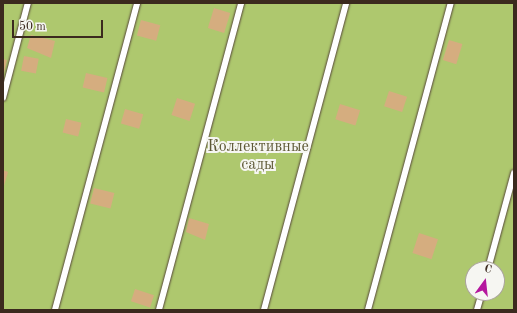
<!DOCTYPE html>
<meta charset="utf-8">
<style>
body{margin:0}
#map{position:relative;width:517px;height:313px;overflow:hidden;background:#f2ead6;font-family:"Old Standard TT",serif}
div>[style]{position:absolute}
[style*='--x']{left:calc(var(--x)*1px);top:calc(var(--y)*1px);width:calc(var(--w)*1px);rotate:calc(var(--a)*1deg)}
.green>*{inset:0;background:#aec86e}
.building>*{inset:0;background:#d5ad7f;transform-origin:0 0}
.roads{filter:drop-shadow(0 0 1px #56473a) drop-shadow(0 0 1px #56473a)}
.service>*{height:5.5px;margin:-2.75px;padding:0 2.75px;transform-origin:2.75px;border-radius:2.75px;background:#fff}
span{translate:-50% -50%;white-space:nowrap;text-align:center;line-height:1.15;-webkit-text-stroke:4px #f6f6f2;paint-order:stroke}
.park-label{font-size:16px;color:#5e5936}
.frame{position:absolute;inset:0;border:4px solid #3b2a1e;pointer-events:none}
.north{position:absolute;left:465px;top:261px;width:40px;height:40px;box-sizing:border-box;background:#f6f6f2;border:1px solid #aba49d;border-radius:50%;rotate:15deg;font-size:11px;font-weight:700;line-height:16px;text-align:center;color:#3b2a1e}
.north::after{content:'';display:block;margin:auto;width:14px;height:18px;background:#b5179e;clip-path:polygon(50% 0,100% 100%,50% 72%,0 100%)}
.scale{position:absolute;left:12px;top:20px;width:91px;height:18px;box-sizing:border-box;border:2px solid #3b2a1e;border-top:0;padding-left:5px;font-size:12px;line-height:14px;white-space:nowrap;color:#3b2a1e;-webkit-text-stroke:3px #f6f6f2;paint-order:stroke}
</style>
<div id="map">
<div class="green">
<i style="clip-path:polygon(evenodd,3px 3px,514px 3px,514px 310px,3px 310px,3px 3px,473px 269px,497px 269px,497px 293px,473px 293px,473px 269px)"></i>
</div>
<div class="building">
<i style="left:214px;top:8px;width:17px;height:21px;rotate:17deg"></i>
<i style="left:141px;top:20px;width:20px;height:16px;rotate:15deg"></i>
<i style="clip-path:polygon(31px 35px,55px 41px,51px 58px,27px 48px)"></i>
<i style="left:449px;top:40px;width:14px;height:21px;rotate:17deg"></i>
<i style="left:24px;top:56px;width:15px;height:15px;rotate:11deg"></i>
<i style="clip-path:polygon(3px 59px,7px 60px,4px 73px,3px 73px)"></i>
<i style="left:86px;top:73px;width:22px;height:15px;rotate:13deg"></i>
<i style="left:389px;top:91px;width:19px;height:16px;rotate:18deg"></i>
<i style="left:177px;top:98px;width:19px;height:18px;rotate:18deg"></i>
<i style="left:340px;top:104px;width:21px;height:16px;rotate:17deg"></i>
<i style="left:125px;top:109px;width:19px;height:15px;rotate:16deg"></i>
<i style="left:66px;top:119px;width:16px;height:14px;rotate:14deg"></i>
<i style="clip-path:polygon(3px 170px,8px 172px,3px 189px)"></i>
<i style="left:94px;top:188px;width:21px;height:16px;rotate:14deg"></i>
<i style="clip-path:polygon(189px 218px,209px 224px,205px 240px,186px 232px)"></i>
<i style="left:419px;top:233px;width:20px;height:21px;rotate:18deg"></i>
<i style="left:135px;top:289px;width:20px;height:13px;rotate:18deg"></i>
</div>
<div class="roads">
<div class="service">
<i style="--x:3;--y:98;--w:98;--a:-75.3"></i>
<i style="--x:488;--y:269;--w:99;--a:-74.8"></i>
<i style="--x:55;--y:310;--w:318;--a:-75"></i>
<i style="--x:159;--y:310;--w:318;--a:-75"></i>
<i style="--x:264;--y:310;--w:318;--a:-75"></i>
<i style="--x:368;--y:310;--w:318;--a:-74.9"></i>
<i style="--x:477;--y:310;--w:18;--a:-74"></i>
</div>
</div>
<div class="park-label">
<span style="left:258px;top:156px">Коллективные<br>сады</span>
</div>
<div class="frame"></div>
<div class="north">С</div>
<div class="scale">50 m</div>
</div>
